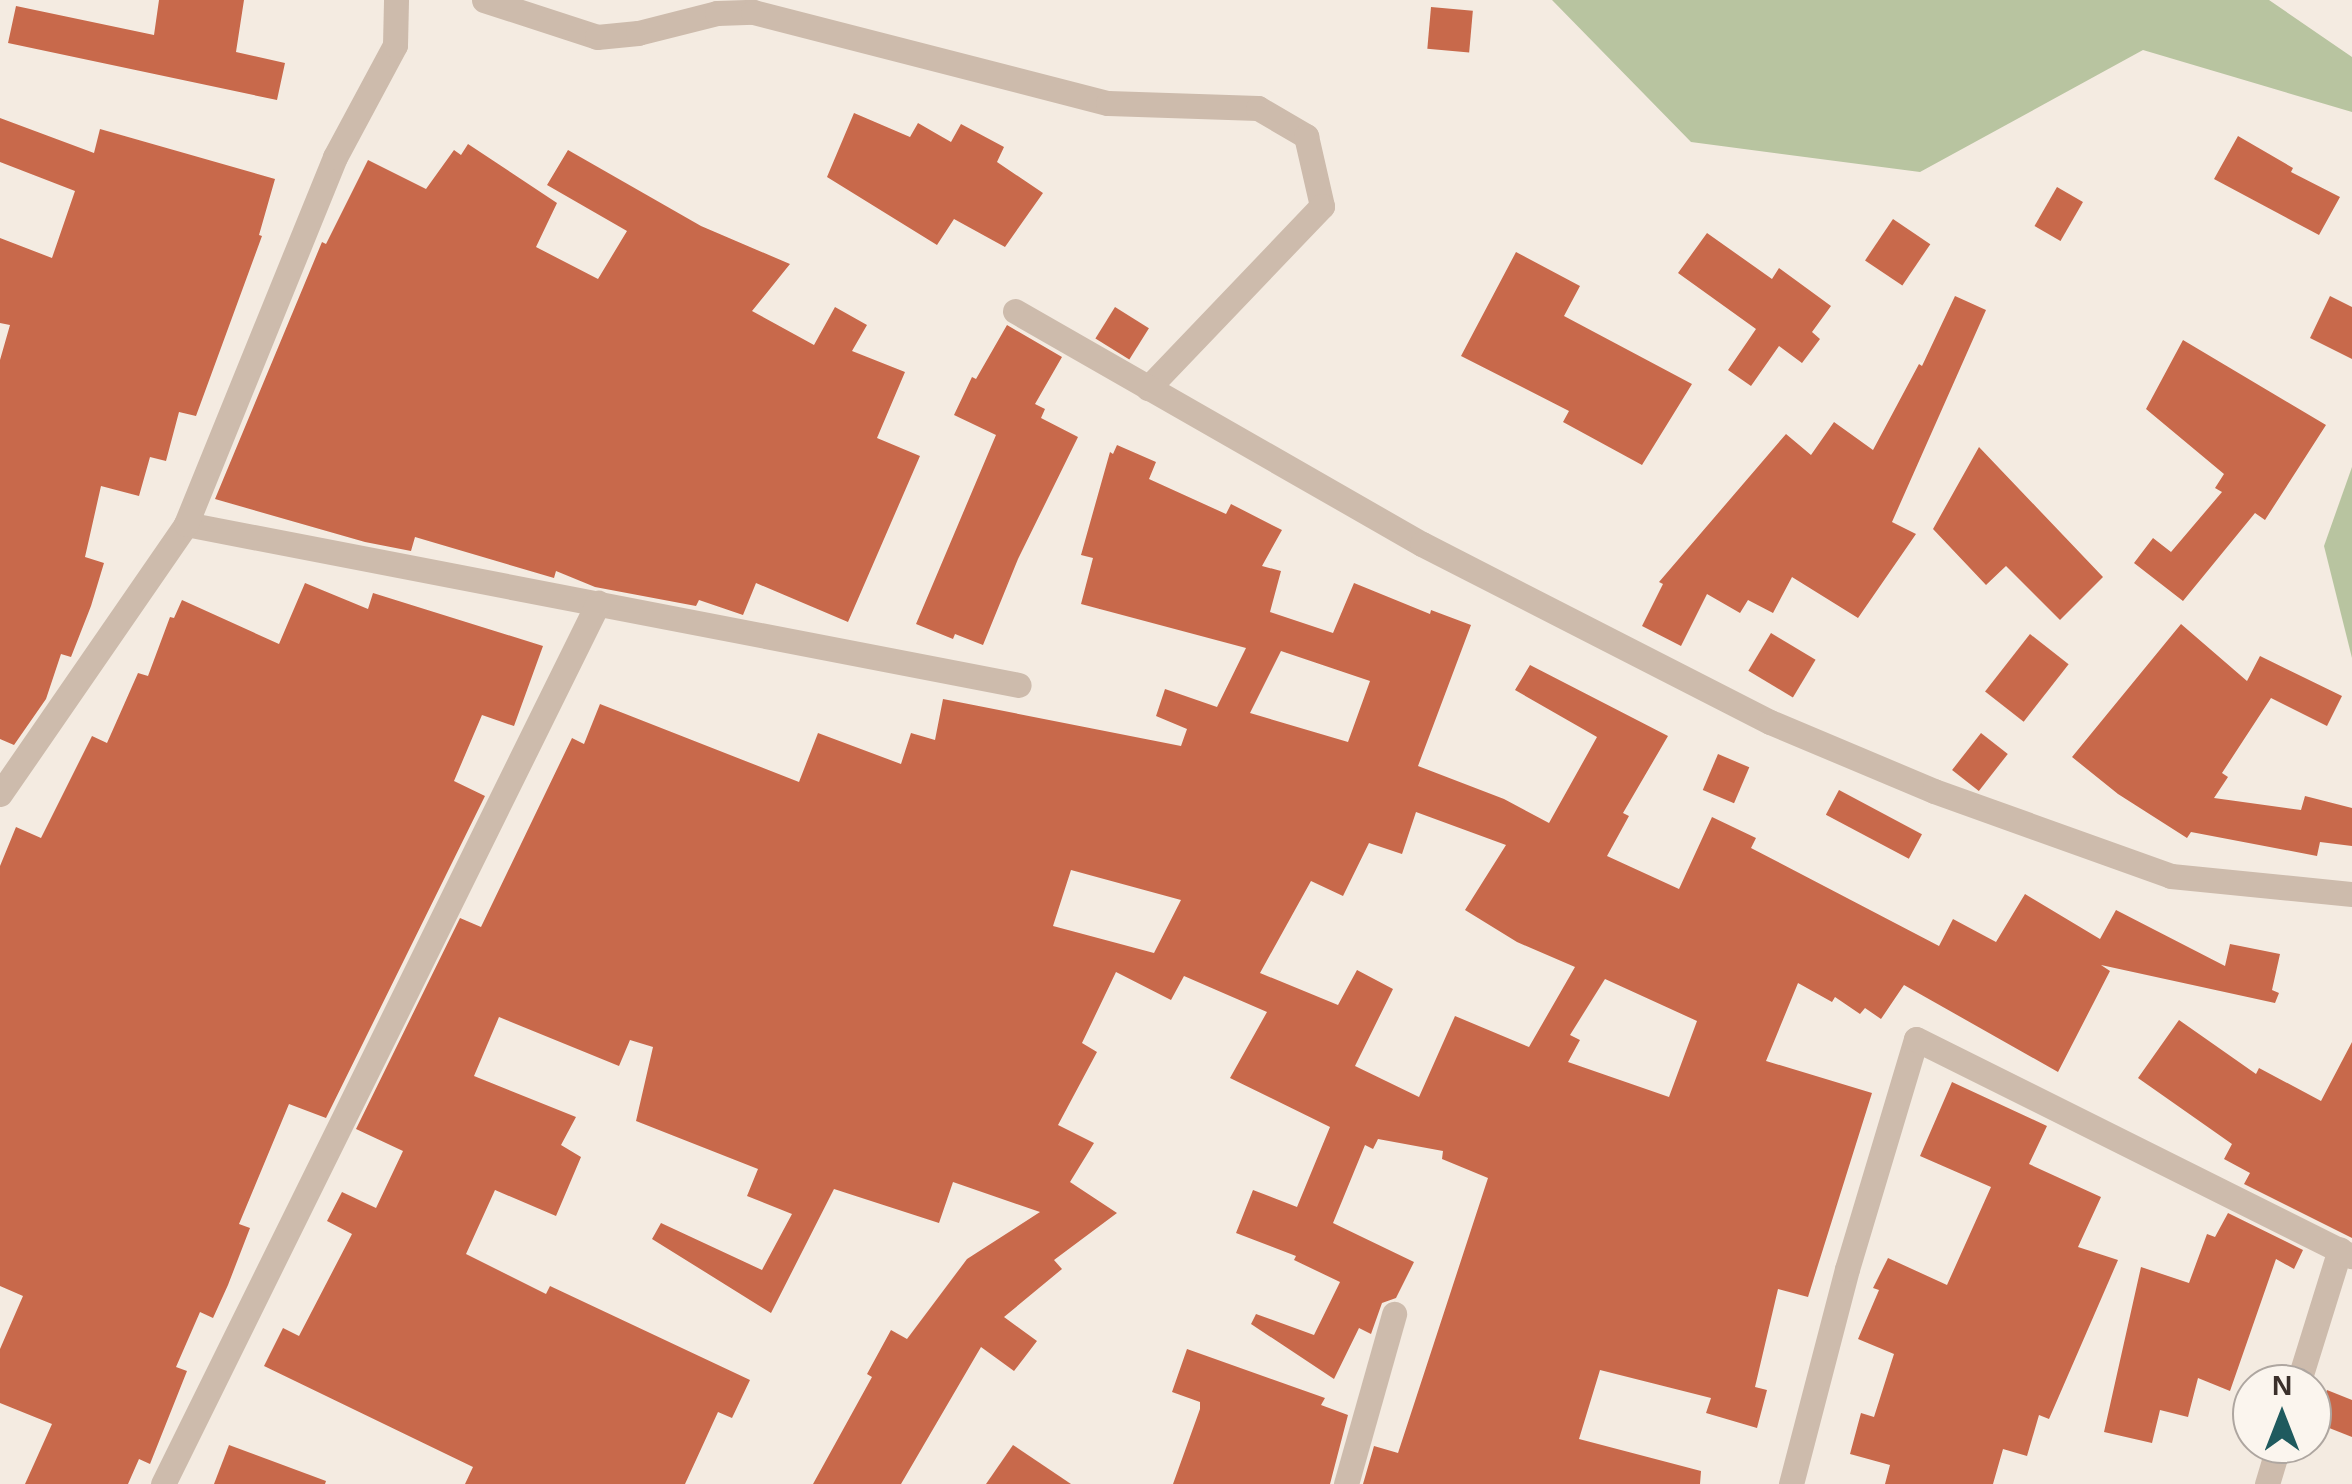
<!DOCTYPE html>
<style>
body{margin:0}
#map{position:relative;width:2352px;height:1484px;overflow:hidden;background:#f4ebe1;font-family:Arial,sans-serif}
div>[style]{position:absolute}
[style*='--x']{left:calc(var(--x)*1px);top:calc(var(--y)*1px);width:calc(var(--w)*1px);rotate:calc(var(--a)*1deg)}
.green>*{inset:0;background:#b8c4a0}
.building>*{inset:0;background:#c8694b;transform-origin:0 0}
.minor>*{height:25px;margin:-12.5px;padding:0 12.5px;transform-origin:12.5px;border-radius:12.5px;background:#cdbbac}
span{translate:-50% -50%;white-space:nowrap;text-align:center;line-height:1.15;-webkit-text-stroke:8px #fbf5ee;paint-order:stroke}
.north{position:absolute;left:2232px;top:1364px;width:100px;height:100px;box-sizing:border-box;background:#fbf5ee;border:2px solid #aea6a0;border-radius:50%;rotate:0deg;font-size:28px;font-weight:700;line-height:40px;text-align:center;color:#3b302b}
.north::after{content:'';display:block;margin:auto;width:35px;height:45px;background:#1f5a5e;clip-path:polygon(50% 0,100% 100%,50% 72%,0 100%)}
</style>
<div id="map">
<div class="green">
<i style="clip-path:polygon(1552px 0,2269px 0,2352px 57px,2352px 112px,2143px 50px,1920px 172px,1691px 142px)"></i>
<i style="clip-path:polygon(2352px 467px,2352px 658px,2324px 546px)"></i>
</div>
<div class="building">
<i style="clip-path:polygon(159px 0,244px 0,236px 52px,285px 63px,277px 100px,8px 43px,16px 6px,154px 35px)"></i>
<i style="left:1431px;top:7px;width:42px;height:42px;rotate:5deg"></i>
<i style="clip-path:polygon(854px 113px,910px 137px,918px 123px,951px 142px,961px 124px,1004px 147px,997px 162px,1043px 193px,1005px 247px,954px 219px,937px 245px,827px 177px)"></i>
<i style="clip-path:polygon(0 118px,94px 153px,100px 129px,275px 179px,259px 235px,262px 236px,196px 416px,179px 412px,166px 461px,150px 457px,139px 496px,101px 486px,85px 557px,104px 563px,91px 606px,71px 657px,61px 654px,46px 699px,14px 745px,0 739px,0 360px,10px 325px,0 323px,0 238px,52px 258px,75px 191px,0 162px)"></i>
<i style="clip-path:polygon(2238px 136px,2293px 168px,2291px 172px,2340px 197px,2319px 235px,2214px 179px)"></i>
<i style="clip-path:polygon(468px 144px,557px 203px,536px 247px,598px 279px,627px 231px,547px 185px,568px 150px,701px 226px,790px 264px,752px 311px,814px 345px,835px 307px,867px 325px,852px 351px,905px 372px,877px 438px,920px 456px,848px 622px,756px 583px,743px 615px,699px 600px,696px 606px,595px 587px,556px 571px,554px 578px,415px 537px,411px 551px,365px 542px,215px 499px,322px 242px,326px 244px,368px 160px,426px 189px,454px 150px,461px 155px)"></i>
<i style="left:2057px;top:187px;width:30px;height:45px;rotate:30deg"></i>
<i style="left:1893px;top:219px;width:45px;height:50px;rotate:34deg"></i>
<i style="clip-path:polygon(1707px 233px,1772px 279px,1779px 268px,1831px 306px,1812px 332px,1820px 339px,1802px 363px,1779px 346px,1751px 386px,1728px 370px,1756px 329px,1678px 273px)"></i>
<i style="clip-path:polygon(1516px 252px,1580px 286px,1564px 316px,1692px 384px,1642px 465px,1563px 422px,1569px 411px,1461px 356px)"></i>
<i style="clip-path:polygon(1955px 296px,1986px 310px,1892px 522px,1916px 534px,1858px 618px,1792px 577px,1773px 613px,1748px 600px,1740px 613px,1707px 594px,1681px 646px,1642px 626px,1663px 584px,1659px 582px,1786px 434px,1811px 455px,1834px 422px,1873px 450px,1919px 364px,1922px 366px)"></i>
<i style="clip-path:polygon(2330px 296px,2352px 307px,2352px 359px,2310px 338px)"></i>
<i style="left:1115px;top:307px;width:40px;height:37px;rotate:32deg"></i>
<i style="clip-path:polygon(1007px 325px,1062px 357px,1035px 404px,1045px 409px,1041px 418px,1078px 437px,1018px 559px,983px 645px,955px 634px,953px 639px,916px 624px,996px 435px,954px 415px,972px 377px,976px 379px)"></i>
<i style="clip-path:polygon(2183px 340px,2326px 425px,2265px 520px,2255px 513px,2183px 601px,2134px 563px,2153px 538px,2171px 552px,2222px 492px,2215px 488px,2224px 474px,2146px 409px)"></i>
<i style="clip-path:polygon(evenodd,1117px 445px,1156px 462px,1149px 479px,1226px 514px,1231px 504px,1282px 530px,1262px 566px,1281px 571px,1270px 612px,1333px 633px,1354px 583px,1430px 614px,1431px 610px,1471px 625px,1418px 766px,1504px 799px,1549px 823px,1597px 737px,1515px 690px,1530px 665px,1668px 736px,1623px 813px,1629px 816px,1607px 856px,1679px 889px,1712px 817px,1756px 838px,1751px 848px,1939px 946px,1953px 919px,1996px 942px,2025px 894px,2100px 939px,2116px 910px,2225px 966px,2230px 944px,2280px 954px,2272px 990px,2279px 993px,2275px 1003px,2101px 965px,2110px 971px,2058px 1072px,1904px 985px,1881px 1019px,1865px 1008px,1860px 1014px,1835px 997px,1832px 1002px,1798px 983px,1766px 1061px,1872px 1093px,1808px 1297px,1778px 1289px,1755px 1387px,1767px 1390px,1757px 1428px,1706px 1413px,1711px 1398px,1600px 1370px,1579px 1439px,1701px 1471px,1700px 1484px,1363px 1484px,1374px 1446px,1398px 1453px,1488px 1178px,1442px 1159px,1443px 1151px,1378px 1139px,1373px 1149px,1365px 1145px,1333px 1223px,1414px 1262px,1396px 1298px,1382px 1303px,1371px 1334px,1359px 1328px,1334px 1379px,1251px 1324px,1256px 1314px,1314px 1335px,1340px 1282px,1294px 1260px,1296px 1256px,1236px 1233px,1253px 1190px,1297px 1207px,1330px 1127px,1230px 1078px,1267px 1012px,1184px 976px,1171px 1000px,1116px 972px,1082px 1043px,1097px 1052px,1058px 1125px,1094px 1143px,1070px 1182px,1117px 1213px,1054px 1260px,1062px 1269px,1004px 1317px,1037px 1341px,1014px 1371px,981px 1347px,901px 1484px,813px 1484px,872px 1377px,867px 1374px,891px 1330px,907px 1339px,967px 1259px,1040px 1212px,953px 1182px,939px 1223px,834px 1189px,771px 1313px,652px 1239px,661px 1223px,762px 1270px,792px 1214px,747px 1196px,758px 1169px,636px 1121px,653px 1047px,630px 1040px,619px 1066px,499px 1017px,474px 1076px,576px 1117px,561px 1145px,581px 1157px,556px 1216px,495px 1190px,466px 1254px,546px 1294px,550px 1286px,750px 1380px,732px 1418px,718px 1412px,685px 1484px,465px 1484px,473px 1467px,264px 1366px,283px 1328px,299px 1336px,352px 1234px,327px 1221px,342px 1192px,376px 1208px,403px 1151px,356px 1129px,460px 918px,481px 927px,572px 738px,584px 744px,600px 704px,799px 782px,818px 733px,901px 764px,911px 733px,935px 740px,943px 699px,1181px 746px,1187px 729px,1156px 716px,1165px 689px,1217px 707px,1246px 648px,1081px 604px,1093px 558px,1081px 555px,1110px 452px,1113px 454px,1117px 445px,1281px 651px,1370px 681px,1348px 742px,1250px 713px,1281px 651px,1117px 445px,1416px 812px,1506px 845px,1465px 910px,1517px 942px,1575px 967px,1529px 1047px,1455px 1016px,1419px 1097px,1355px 1066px,1393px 989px,1357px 970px,1338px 1005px,1260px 973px,1311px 881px,1343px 896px,1369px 843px,1402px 854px,1416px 812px,1117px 445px,1071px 870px,1181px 900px,1154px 953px,1053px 926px,1071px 870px,1117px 445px,1605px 979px,1697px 1021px,1669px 1097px,1568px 1062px,1580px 1040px,1570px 1035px,1605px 979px)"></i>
<i style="clip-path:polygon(1979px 447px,2103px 577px,2060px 620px,2006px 566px,1986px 585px,1933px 529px)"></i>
<i style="clip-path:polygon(305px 583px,368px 609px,373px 593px,543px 646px,514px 726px,482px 715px,454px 781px,485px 796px,326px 1118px,289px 1104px,239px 1224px,250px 1228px,228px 1285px,213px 1318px,200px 1312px,176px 1367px,187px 1371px,150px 1464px,139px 1459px,128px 1484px,25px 1484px,52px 1424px,0 1403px,0 1349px,23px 1296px,0 1286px,0 866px,16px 827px,41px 838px,92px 736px,107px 743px,138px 673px,148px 676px,170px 617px,174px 618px,182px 600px,279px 644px)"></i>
<i style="clip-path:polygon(2181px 624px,2247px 681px,2260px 656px,2342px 696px,2327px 726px,2271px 698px,2222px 773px,2228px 777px,2214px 798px,2301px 810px,2305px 796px,2352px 808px,2352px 846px,2320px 842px,2317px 856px,2191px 832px,2187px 838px,2118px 794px,2072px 757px)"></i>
<i style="left:1771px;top:633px;width:52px;height:44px;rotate:31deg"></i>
<i style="left:2030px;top:634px;width:49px;height:73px;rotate:38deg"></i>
<i style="left:1981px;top:733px;width:34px;height:47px;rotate:38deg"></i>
<i style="left:1718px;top:754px;width:34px;height:39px;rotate:23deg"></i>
<i style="left:1839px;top:790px;width:94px;height:28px;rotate:28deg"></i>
<i style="clip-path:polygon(2179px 1020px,2256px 1074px,2259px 1068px,2321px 1101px,2352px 1042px,2352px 1238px,2244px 1184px,2250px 1173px,2224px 1159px,2232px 1144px,2138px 1078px)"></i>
<i style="clip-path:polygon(1952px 1082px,2047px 1126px,2029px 1164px,2101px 1197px,2078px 1247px,2118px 1260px,2049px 1419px,2039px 1415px,2027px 1456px,2003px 1449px,1993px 1484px,1885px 1484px,1890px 1465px,1850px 1454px,1861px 1413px,1874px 1417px,1894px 1354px,1858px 1339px,1879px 1290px,1873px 1288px,1888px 1258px,1947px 1285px,1991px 1187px,1920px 1156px)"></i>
<i style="clip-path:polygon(2228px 1213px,2303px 1250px,2294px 1269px,2276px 1259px,2230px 1391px,2198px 1378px,2188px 1417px,2160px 1410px,2152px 1443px,2104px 1432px,2141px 1267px,2189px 1283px,2207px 1234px,2215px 1237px)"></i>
<i style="clip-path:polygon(1187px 1349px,1325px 1398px,1321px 1405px,1348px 1415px,1330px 1484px,1173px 1484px,1200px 1409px,1200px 1402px,1172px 1392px)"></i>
<i style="clip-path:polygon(2327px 1390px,2352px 1400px,2352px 1437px,2314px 1422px)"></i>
<i style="clip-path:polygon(229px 1445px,326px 1481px,325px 1484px,214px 1484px)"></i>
<i style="clip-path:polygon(1013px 1445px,1071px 1484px,986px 1484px)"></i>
</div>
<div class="minor">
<i style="--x:484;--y:0;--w:119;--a:18.1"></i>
<i style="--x:597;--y:37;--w:41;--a:-5.6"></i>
<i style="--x:638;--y:33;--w:81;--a:-14.2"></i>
<i style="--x:717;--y:13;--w:36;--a:-2"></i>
<i style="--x:753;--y:12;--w:366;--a:14.4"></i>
<i style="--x:1108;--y:103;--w:150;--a:1.9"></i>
<i style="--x:1258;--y:108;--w:56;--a:30.3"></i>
<i style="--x:1306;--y:136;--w:72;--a:77.1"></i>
<i style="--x:1322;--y:206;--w:252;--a:133.7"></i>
<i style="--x:1015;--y:311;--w:469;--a:29.8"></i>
<i style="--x:1422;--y:544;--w:391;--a:27.1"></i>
<i style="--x:1770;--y:722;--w:178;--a:22.8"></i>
<i style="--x:1934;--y:791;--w:252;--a:19.7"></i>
<i style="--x:2171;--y:876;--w:182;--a:5.7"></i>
<i style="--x:186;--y:524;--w:848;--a:10.94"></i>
<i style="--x:0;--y:794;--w:328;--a:-55.4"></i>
<i style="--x:186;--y:524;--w:396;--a:-67.9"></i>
<i style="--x:335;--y:157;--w:127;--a:-61.8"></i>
<i style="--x:395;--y:45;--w:45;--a:-88.7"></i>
<i style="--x:2298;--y:1384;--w:141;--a:-72.7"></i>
<i style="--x:163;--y:1484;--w:983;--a:-63.72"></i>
<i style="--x:1346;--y:1484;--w:177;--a:-74.2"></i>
<i style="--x:1791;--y:1484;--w:222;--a:-75.4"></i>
<i style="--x:1847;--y:1269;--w:240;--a:-73.3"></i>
<i style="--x:1916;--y:1039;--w:487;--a:26.5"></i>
<i style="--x:2267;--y:1484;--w:42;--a:-73.3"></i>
</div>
<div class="north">N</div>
</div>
